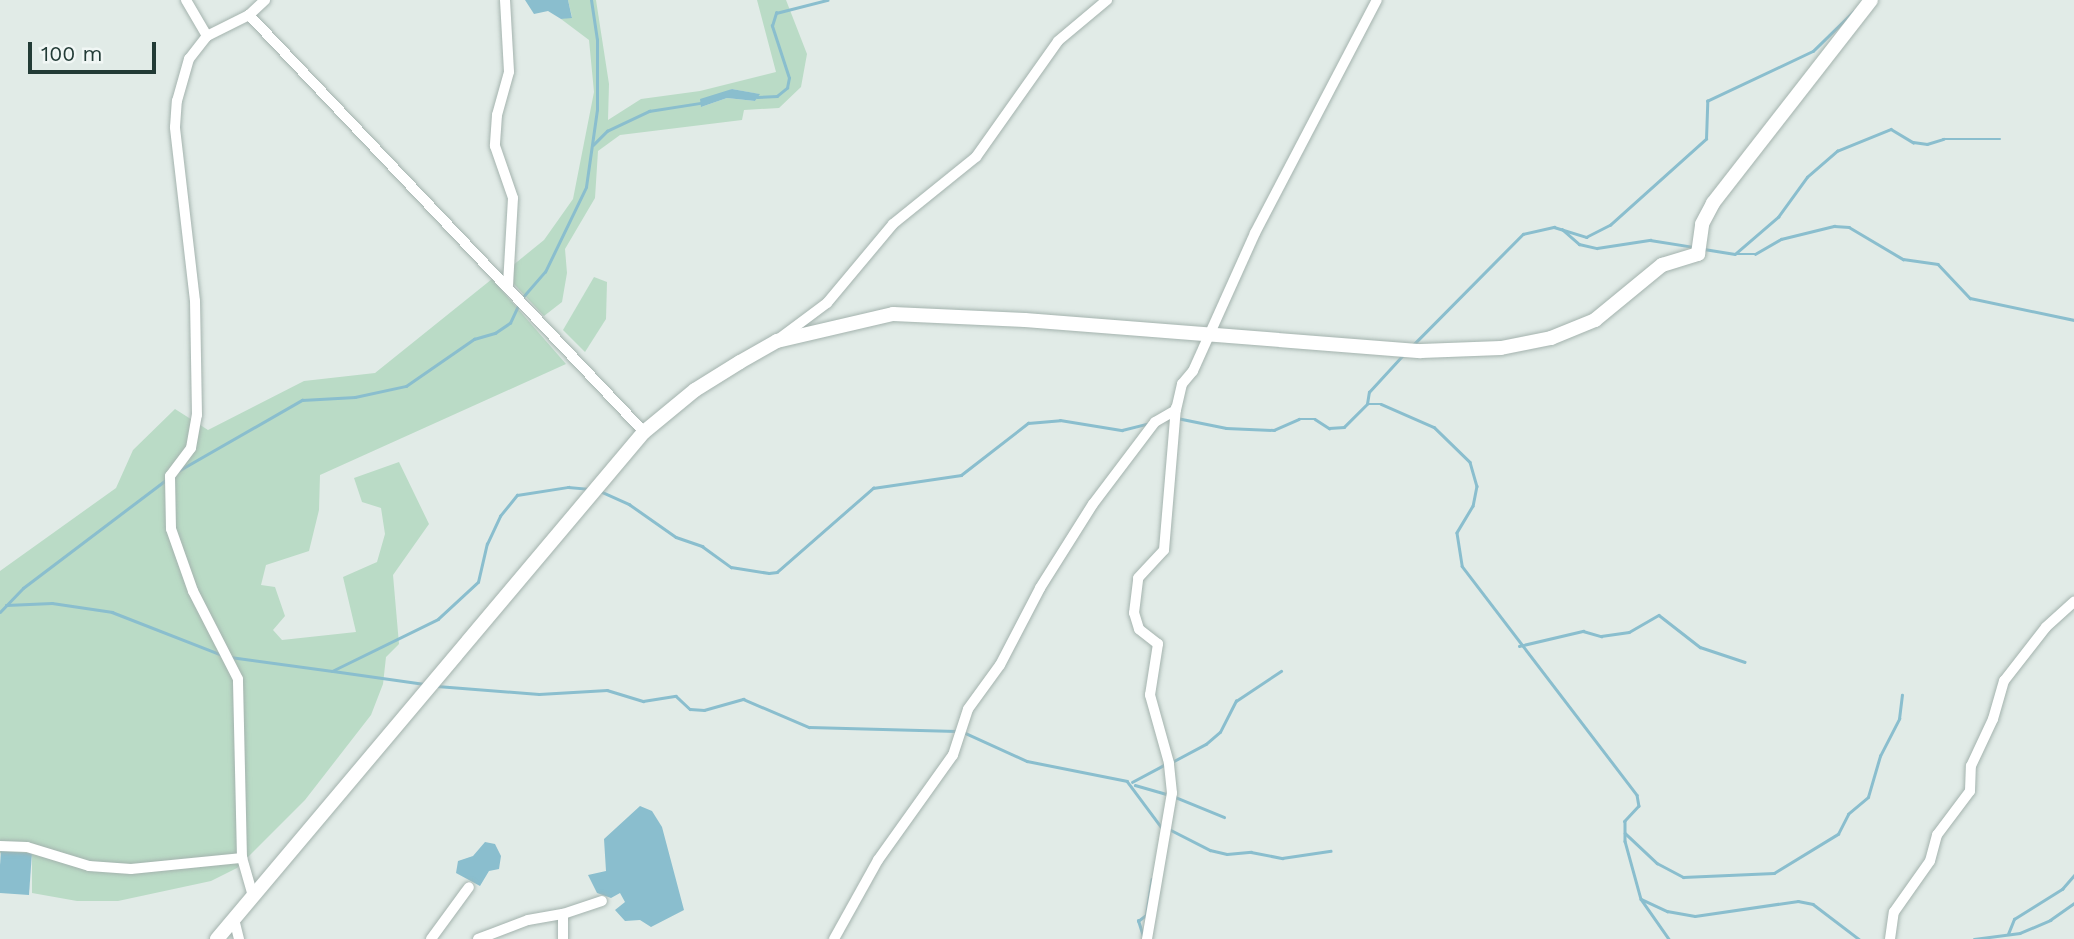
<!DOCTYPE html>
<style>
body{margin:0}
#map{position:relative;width:2074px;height:939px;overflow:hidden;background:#e1ebe7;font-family:"Work Sans",sans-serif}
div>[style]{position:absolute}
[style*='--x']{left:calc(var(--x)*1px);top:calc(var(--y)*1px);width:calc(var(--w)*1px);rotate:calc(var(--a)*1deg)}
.green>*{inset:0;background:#badbc6}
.water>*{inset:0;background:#8abece;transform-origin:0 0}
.stream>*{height:2.5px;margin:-1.25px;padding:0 1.25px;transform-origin:1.25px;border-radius:1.25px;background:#8abece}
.roads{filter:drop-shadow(0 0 2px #a4b3ae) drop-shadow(0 0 2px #a4b3ae)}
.street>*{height:10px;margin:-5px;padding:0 5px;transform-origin:5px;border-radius:5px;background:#fff}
.secondary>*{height:14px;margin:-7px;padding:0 7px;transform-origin:7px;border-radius:7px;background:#fff}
span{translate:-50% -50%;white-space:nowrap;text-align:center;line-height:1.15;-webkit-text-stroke:5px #f1f7f5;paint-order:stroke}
.scale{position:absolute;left:28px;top:42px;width:128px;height:32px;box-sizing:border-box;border:4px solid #223b36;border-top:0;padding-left:9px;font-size:21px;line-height:24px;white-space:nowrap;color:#223b36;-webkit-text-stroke:5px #f1f7f5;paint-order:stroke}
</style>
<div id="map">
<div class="green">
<i style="clip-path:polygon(evenodd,568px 0,596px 0,609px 84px,608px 120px,641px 99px,700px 91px,776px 72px,757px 0,786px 0,807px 54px,801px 87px,779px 108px,744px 110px,742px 120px,620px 135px,598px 151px,595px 198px,565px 249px,567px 273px,562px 302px,544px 316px,514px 284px,512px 266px,544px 240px,573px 199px,594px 92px,589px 40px,561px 19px,572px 17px,568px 0,732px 89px,759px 94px,755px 101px,727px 98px,701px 107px,732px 89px)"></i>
<i style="clip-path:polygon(594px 277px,607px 282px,606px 319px,585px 352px,563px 330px)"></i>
<i style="clip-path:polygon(492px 279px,566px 364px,320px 475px,319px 510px,309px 551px,266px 565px,261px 585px,275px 587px,285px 616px,273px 630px,282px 640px,356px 632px,343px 577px,377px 562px,385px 534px,381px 508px,362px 502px,354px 478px,399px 462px,429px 524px,393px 575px,399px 644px,386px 657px,383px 684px,371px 715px,305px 800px,237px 868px,211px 881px,118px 901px,77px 901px,32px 893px,32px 853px,0 853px,0 571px,116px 488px,133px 450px,175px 409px,208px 430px,304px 381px,375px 373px)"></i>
</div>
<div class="water">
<i style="clip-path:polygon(525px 0,568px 0,572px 18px,561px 19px,548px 11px,534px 14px)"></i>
<i style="clip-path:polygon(732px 89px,760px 94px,755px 101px,727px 98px,701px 107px,700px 99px)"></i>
<i style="clip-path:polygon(640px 806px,652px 811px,662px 827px,684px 910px,651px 927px,640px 920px,625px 921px,615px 910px,625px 902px,620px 893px,611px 898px,597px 893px,588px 875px,606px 871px,604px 839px)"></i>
<i style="clip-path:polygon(485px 842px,495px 844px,501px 856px,499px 869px,489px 871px,480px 886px,456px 873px,458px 861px,473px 856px)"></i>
<i style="left:1px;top:851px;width:31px;height:42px;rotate:4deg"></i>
</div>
<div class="stream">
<i style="--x:757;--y:97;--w:20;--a:-3"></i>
<i style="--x:777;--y:96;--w:13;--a:-39"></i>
<i style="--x:787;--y:88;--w:10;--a:-79"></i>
<i style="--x:789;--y:78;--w:55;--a:-108.1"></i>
<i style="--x:772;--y:26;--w:14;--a:-73"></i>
<i style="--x:776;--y:13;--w:53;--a:-14.3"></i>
<i style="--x:593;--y:145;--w:20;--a:-45"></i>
<i style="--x:607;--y:131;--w:47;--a:-25.5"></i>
<i style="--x:649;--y:111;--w:52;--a:-8.9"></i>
<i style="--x:1562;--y:229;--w:23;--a:41"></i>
<i style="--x:1579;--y:244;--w:18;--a:13"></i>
<i style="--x:1597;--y:248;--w:54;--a:-8.6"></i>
<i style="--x:1650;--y:240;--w:45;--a:9"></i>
<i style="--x:1704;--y:249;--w:31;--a:9"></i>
<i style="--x:1735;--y:254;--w:57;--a:-40.7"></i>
<i style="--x:1778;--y:217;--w:49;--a:-54.1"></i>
<i style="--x:1807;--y:177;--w:40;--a:-41"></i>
<i style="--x:1837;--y:151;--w:58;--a:-22.2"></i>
<i style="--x:1891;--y:129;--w:26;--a:31"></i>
<i style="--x:1913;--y:142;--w:14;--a:8"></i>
<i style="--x:1927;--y:144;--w:17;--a:-17"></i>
<i style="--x:1943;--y:139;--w:57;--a:0"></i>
<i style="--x:1736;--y:254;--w:19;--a:0"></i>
<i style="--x:1755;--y:254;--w:30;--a:-30"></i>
<i style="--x:1781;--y:239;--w:55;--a:-13.8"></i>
<i style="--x:1834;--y:226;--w:15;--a:4"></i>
<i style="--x:1849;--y:227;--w:63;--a:30.7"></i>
<i style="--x:1903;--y:259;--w:35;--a:8"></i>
<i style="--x:1938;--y:264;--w:47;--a:46.7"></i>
<i style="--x:1970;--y:298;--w:106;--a:11.9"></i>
<i style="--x:522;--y:298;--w:35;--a:-49"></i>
<i style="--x:545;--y:272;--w:94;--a:-64.2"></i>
<i style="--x:586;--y:187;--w:78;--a:-81.9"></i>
<i style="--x:597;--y:110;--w:70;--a:-90"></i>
<i style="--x:597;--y:40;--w:40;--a:-98.5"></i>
<i style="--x:1413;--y:345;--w:156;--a:-45.3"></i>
<i style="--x:1523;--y:234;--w:32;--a:-13"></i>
<i style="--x:1554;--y:227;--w:34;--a:17"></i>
<i style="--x:1586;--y:237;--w:27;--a:-27"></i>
<i style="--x:1610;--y:225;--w:129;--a:-41.9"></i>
<i style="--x:1706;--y:139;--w:38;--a:-88"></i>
<i style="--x:1707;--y:101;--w:117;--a:-25.3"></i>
<i style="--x:1813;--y:51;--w:57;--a:-44.3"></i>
<i style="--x:1367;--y:404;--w:12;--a:-81"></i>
<i style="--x:1369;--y:392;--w:50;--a:-47.4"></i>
<i style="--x:1177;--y:418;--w:50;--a:11.5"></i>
<i style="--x:1226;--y:428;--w:48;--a:2.4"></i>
<i style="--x:1274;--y:430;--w:27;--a:-24"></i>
<i style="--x:1299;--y:419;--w:16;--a:0"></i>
<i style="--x:1315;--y:419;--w:17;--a:33"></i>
<i style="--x:1329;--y:428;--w:15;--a:-4"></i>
<i style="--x:1344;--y:427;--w:33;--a:-45"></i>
<i style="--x:1367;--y:404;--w:14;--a:0"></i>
<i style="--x:1381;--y:404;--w:58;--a:23.5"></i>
<i style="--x:1434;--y:427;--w:50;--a:44.2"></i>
<i style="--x:1470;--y:462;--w:25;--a:74"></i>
<i style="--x:1477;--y:486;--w:20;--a:101"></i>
<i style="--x:1473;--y:506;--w:31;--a:121"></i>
<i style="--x:1457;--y:533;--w:33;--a:81"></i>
<i style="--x:1462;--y:566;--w:288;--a:52.6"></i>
<i style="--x:1637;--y:795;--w:11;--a:80"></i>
<i style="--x:1639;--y:806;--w:21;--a:133"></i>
<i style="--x:1625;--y:821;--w:20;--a:90"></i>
<i style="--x:1625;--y:841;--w:60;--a:74.6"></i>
<i style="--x:1641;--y:899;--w:29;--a:25"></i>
<i style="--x:1667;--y:911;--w:28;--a:10"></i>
<i style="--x:1695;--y:916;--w:104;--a:-8.3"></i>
<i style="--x:1798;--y:901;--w:15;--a:11"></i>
<i style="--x:1813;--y:904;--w:58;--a:37.3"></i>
<i style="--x:178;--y:471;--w:143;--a:-29.8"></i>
<i style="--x:302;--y:400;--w:53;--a:-3.2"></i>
<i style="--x:355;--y:397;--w:52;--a:-12.2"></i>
<i style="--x:406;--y:386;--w:83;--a:-34.7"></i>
<i style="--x:474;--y:339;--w:22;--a:-16"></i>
<i style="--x:495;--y:333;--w:18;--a:-34"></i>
<i style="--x:510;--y:323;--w:21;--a:-65"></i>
<i style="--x:602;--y:492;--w:30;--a:24"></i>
<i style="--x:629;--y:504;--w:57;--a:35.1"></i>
<i style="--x:676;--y:537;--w:28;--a:19"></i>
<i style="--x:702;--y:546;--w:36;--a:36"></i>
<i style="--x:731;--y:567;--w:38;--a:9"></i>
<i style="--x:769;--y:573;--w:8;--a:-7"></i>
<i style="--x:777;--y:572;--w:128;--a:-41.2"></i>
<i style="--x:873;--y:488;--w:89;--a:-8.4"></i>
<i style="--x:961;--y:475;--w:85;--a:-37.8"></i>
<i style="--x:1028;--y:423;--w:32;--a:-5"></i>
<i style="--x:1060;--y:420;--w:63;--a:9.2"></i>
<i style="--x:1122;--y:430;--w:29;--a:-14"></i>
<i style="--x:6;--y:605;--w:46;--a:-2.5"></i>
<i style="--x:52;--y:603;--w:61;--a:8.5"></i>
<i style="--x:112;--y:612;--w:116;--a:21.3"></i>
<i style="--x:0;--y:612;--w:33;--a:-46"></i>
<i style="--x:23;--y:588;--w:181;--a:-37.1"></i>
<i style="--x:1519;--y:646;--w:66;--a:-13.2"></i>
<i style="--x:1583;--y:631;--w:19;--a:16"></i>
<i style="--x:1601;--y:636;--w:28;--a:-8"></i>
<i style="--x:1629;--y:632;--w:34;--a:-30"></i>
<i style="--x:1659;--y:615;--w:52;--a:38"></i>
<i style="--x:1700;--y:647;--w:47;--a:18.4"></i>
<i style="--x:230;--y:657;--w:103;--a:7.8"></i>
<i style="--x:332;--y:671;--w:118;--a:-26.1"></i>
<i style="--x:438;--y:619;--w:54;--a:-42.8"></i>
<i style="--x:478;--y:582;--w:39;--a:-77"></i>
<i style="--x:487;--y:544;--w:31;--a:-65"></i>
<i style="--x:500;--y:516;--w:27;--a:-51"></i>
<i style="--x:517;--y:495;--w:52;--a:-8.9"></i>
<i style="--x:568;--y:487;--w:21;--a:5"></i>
<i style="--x:333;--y:671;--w:92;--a:8.1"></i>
<i style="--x:437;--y:686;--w:102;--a:4.5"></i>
<i style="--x:539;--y:694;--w:68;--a:-3.4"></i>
<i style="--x:607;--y:690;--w:38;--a:17"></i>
<i style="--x:643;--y:701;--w:33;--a:-9"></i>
<i style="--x:676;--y:696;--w:19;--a:43"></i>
<i style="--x:690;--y:709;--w:14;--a:4"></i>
<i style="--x:704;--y:710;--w:41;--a:-15.8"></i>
<i style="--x:743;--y:699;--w:72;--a:23"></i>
<i style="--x:809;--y:727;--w:147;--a:1.6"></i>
<i style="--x:963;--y:732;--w:70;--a:24.4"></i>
<i style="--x:1027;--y:761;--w:102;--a:11.3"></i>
<i style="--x:1127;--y:781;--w:59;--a:53.3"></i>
<i style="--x:1172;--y:762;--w:38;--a:-28"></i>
<i style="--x:1206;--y:744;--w:18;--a:-41"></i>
<i style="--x:1220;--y:732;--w:35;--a:-63"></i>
<i style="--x:1236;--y:701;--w:54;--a:-33.7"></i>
<i style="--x:1132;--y:782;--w:38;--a:-28"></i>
<i style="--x:1135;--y:785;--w:35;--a:16"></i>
<i style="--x:1175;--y:797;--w:53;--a:22.2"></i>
<i style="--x:1169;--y:829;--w:46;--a:27.1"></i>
<i style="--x:1210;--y:850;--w:17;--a:13"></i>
<i style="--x:1227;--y:854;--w:24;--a:-5"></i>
<i style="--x:1251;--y:852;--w:32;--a:11"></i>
<i style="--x:1282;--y:858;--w:49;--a:-8.3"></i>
<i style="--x:1625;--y:833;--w:44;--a:43.2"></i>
<i style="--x:1657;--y:863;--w:30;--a:28"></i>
<i style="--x:1683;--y:877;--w:91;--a:-2.5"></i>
<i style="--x:1774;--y:873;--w:75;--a:-31.4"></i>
<i style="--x:1838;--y:834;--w:22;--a:-63"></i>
<i style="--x:1848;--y:814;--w:26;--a:-40"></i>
<i style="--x:1868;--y:797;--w:43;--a:-73.7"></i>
<i style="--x:1880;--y:756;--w:42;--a:-62.8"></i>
<i style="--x:1899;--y:719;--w:24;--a:-83"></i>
<i style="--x:1641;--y:899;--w:49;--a:55"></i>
<i style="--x:2008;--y:934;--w:16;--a:-68"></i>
<i style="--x:2014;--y:919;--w:57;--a:-32"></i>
<i style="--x:2062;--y:889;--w:18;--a:-49"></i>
<i style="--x:1143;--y:936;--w:16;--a:-108"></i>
<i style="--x:1138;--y:921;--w:10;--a:-37"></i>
<i style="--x:1146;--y:915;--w:36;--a:-81"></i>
<i style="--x:1974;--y:939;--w:46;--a:-7.4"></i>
<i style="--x:2020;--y:933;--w:33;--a:-23"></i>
<i style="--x:2050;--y:920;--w:29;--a:-35"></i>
</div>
<div class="roads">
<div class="street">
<i style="--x:186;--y:0;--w:42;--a:59.7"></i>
<i style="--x:505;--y:0;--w:72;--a:86.8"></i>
<i style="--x:509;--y:72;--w:45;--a:105.6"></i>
<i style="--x:497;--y:115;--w:31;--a:94"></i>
<i style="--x:495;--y:146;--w:55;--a:70.9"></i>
<i style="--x:513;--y:198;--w:88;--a:93.3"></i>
<i style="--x:249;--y:15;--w:22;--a:-43"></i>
<i style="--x:780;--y:338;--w:59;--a:-36.7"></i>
<i style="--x:827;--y:303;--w:103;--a:-50.1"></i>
<i style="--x:893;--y:224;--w:107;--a:-38.9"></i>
<i style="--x:976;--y:157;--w:142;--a:-54.7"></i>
<i style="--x:1058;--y:41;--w:64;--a:-39.9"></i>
<i style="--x:0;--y:846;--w:27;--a:2"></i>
<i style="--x:27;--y:847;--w:65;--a:17"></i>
<i style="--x:89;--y:866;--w:42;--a:4.1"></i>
<i style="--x:131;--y:869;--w:112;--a:-5.7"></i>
<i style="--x:253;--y:896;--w:40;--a:-106"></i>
<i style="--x:242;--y:858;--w:179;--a:-91.3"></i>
<i style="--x:238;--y:679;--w:99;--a:-117.1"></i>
<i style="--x:193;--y:591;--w:66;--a:-109.5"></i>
<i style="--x:171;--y:529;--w:53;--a:-91.1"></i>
<i style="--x:170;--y:476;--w:35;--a:-53"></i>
<i style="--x:191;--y:448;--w:34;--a:-80"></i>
<i style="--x:197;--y:415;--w:114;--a:-91"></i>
<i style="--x:195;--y:301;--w:175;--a:-96.6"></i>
<i style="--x:175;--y:127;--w:26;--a:-86"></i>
<i style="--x:177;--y:101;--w:44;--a:-74.1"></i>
<i style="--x:189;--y:59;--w:29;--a:-52"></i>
<i style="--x:207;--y:36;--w:47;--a:-26.6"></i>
<i style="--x:249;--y:15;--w:574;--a:46.55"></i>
<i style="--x:234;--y:919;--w:21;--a:76"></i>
<i style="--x:431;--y:939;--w:64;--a:-53.8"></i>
<i style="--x:478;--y:939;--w:53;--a:-20.8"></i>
<i style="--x:528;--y:920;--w:36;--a:-10"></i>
<i style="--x:563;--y:939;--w:25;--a:-90"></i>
<i style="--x:563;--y:914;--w:41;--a:-18.4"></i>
<i style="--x:834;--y:939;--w:90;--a:-60.9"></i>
<i style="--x:878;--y:860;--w:129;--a:-54.5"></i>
<i style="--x:953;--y:755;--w:48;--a:-71.9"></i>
<i style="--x:968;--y:709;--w:54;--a:-54"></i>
<i style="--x:1000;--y:665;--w:87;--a:-62.5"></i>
<i style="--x:1040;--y:588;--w:99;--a:-57.8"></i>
<i style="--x:1093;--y:504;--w:103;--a:-52.9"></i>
<i style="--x:1155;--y:422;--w:24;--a:-30"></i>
<i style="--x:1176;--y:410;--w:27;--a:-77"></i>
<i style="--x:1182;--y:384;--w:17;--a:-50"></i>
<i style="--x:1193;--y:371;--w:151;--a:-65.8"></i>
<i style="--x:1255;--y:233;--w:263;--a:-62.4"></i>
<i style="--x:1147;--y:939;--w:148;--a:-80.3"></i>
<i style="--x:1172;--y:793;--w:30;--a:-96"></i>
<i style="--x:1169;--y:763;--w:71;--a:-105.6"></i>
<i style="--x:1150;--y:695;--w:52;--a:-81.1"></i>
<i style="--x:1158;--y:644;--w:24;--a:-142"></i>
<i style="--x:1139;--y:629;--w:17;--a:-107"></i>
<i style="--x:1134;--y:613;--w:35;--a:-83"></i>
<i style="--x:1138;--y:578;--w:38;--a:-47"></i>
<i style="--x:1164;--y:550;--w:143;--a:-85.2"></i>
<i style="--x:1890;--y:939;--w:27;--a:-82"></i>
<i style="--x:1894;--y:912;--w:62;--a:-54.8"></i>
<i style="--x:1930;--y:861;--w:27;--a:-75"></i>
<i style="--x:1937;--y:835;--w:55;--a:-53.1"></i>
<i style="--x:1970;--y:791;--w:25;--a:-88"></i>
<i style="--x:1971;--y:766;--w:52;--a:-64.9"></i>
<i style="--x:1993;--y:719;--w:40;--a:-74"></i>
<i style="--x:2004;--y:681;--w:68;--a:-52.1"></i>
<i style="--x:2046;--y:627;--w:38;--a:-42"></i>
</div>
<div class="secondary">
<i style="--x:217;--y:939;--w:663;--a:-49.9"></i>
<i style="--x:644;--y:432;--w:66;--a:-39.5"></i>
<i style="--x:695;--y:390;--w:53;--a:-31.9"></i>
<i style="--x:740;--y:362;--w:43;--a:-29.6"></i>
<i style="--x:777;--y:341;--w:119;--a:-13.1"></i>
<i style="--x:893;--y:314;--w:132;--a:2.6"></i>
<i style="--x:1025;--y:320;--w:397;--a:4.5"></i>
<i style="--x:1421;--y:351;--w:80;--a:-2.1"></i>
<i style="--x:1501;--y:348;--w:51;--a:-11.3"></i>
<i style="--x:1551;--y:338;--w:48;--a:-22.2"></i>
<i style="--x:1595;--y:320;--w:87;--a:-39.4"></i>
<i style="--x:1662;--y:265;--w:38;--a:-17"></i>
<i style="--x:1698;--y:254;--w:30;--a:-82"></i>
<i style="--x:1702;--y:224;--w:24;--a:-62"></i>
<i style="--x:1713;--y:203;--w:257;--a:-52.1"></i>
</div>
</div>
<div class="scale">100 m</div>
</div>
